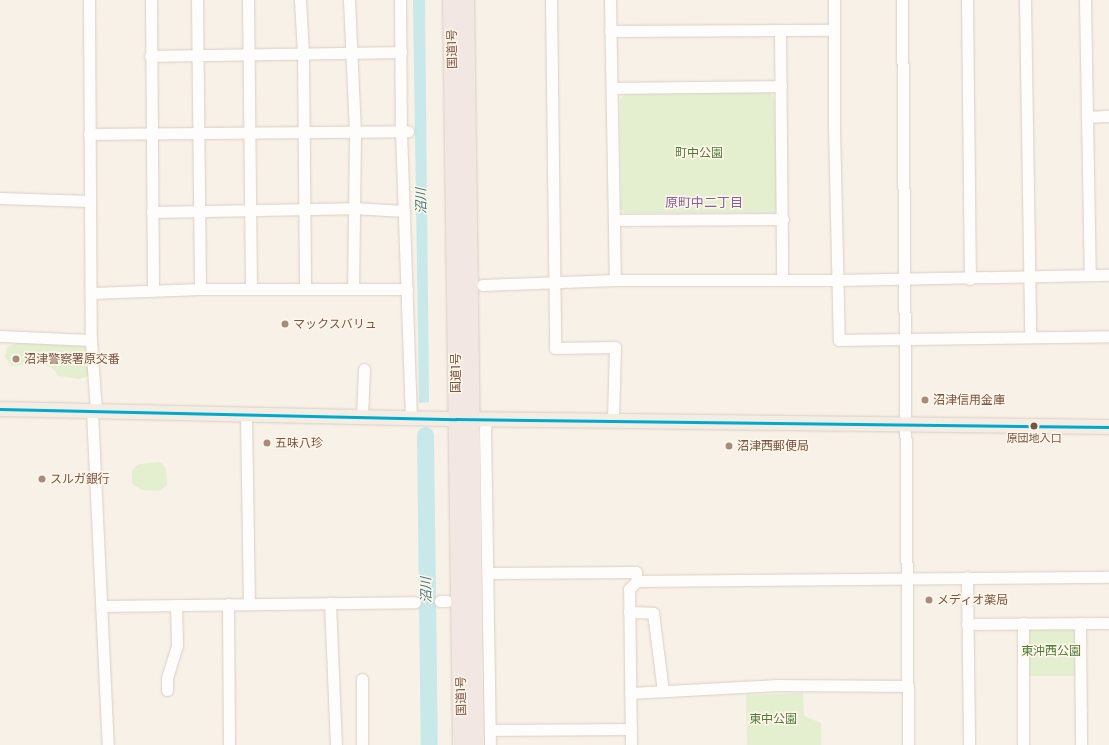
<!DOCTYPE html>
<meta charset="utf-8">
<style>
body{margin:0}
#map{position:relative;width:1109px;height:745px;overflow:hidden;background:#f8f1e7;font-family:Poppins,"Noto Sans JP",sans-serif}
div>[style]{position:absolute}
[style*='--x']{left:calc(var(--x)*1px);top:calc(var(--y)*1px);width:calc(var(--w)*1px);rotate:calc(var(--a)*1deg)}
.green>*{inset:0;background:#e4efd0}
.water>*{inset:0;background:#c8e8e9}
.river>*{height:17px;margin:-8.5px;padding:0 8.5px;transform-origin:8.5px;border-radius:8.5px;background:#c8e8e9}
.roads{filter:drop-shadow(0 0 1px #d9cec6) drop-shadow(0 0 1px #d9cec6)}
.minor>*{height:11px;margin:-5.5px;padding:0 5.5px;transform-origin:5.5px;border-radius:5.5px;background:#fefdfb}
.major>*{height:14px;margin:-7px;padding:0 7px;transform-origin:7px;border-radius:7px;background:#f3ede4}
.highway>*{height:17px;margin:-8.5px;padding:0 8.5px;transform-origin:8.5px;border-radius:8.5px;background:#f2e7e2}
.bus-1>*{height:3px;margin:-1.5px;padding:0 1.5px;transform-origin:1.5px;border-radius:1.5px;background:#00a9ce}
.dots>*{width:11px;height:11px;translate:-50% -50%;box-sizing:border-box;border:2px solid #fff6ea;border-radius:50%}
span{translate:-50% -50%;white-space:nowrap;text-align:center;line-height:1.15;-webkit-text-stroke:3px #fff6ea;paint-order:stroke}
.bus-label{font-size:11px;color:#785545}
.street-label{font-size:12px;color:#785545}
.park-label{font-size:12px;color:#4f7a3a}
.poi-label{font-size:12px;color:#785545}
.left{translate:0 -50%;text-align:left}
.water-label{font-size:13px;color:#37777f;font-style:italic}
.neighbourhood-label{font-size:13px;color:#86609d}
</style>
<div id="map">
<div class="green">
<i style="clip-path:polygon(628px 93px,771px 93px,774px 97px,779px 209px,774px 213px,624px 213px,621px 209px,620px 98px)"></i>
<i style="clip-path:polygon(28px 339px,88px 342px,89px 376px,79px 379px,59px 376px,50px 366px,37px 364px,11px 366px,5px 357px,7px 347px)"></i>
<i style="clip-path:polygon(161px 462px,166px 469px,167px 485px,160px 491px,142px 490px,132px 484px,132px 470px,139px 464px)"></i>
<i style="clip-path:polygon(1069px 625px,1075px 630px,1076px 676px,1026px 676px,1026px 629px)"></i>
<i style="clip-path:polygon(803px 693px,804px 716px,821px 723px,821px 745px,747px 745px,746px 695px)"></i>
</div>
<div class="water">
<i style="clip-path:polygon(413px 0,425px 0,429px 402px,419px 403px)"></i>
</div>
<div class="river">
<i style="--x:425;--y:435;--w:310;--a:89.3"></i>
</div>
<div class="roads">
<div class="minor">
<i style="--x:89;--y:0;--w:340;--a:89.7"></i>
<i style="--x:91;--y:340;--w:72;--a:86"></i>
<i style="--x:151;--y:0;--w:290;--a:89.6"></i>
<i style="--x:197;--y:0;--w:289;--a:89.4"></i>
<i style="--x:248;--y:0;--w:289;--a:89.4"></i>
<i style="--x:300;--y:0;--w:53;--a:86.8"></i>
<i style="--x:303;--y:53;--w:235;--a:89.5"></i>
<i style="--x:349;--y:0;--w:132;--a:87.4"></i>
<i style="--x:355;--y:132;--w:156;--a:90.7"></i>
<i style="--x:400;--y:0;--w:132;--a:89.6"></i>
<i style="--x:401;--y:132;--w:286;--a:88"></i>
<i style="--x:551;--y:0;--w:348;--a:89.3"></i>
<i style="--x:555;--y:348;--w:60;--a:-1"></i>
<i style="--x:615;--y:347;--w:73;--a:91.6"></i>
<i style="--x:610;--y:0;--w:280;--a:89"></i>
<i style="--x:834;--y:0;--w:127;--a:90"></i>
<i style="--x:834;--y:127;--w:213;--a:88.7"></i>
<i style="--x:839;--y:340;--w:270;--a:-0.8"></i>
<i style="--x:902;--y:0;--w:745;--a:89.54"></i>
<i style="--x:967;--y:0;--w:279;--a:89.4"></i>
<i style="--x:1025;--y:0;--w:337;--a:89.1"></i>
<i style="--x:1085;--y:0;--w:275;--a:89"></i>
<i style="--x:780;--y:30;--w:249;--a:89.5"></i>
<i style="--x:610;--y:31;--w:223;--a:-0.3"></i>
<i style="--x:150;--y:56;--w:251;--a:-0.9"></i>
<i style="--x:613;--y:88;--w:168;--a:-0.7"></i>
<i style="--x:1087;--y:117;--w:22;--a:-3"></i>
<i style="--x:89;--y:134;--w:319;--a:-0.5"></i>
<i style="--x:0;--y:198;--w:90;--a:1.9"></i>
<i style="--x:152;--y:212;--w:201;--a:-1.1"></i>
<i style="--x:353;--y:208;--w:51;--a:3.4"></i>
<i style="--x:615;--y:220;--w:168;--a:-0.3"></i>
<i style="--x:482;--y:285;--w:133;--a:-2.2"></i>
<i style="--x:615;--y:280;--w:222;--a:0"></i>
<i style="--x:837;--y:280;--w:272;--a:-1.1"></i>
<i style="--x:92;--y:293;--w:108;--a:-2.1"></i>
<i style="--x:200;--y:289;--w:207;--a:0"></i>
<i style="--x:0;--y:336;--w:91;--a:2.5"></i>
<i style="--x:92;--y:411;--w:334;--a:87.3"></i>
<i style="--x:246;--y:415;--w:189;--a:89.1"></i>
<i style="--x:362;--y:417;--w:48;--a:-87.6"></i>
<i style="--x:487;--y:418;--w:11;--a:100"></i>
<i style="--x:485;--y:429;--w:316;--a:89.1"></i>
<i style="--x:488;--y:573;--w:148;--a:-0.4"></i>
<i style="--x:636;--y:572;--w:9;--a:84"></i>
<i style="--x:967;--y:577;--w:168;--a:89.3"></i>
<i style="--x:440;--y:601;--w:7;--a:0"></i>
<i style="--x:330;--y:603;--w:142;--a:87.6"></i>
<i style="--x:228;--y:604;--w:141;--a:89.6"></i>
<i style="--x:102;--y:606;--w:313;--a:-0.7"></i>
<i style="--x:629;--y:612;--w:24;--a:2"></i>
<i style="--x:653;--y:613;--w:79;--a:82.7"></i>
<i style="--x:1023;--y:623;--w:122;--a:90"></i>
<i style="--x:1080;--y:623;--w:122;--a:89.5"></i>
<i style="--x:967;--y:624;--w:142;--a:-0.4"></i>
<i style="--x:362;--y:679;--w:66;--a:90"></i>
<i style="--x:167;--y:690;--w:12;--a:-90"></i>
<i style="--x:167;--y:678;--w:34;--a:-73"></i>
<i style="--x:177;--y:645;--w:40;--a:-91.4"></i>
<i style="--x:630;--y:693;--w:149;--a:-3.1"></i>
<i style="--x:779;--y:685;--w:129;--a:0.4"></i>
<i style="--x:490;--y:730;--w:141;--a:-0.4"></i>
<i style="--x:631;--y:745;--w:156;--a:-90.7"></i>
<i style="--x:629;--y:589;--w:11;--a:-45"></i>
<i style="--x:637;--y:581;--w:472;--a:-0.5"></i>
</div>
<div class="major">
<i style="--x:0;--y:409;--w:456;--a:1.3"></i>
<i style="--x:456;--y:419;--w:653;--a:0.7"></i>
</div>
<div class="highway">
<i style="--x:451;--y:0;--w:745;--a:89.23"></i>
<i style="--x:465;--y:0;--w:745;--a:89.23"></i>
</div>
</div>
<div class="bus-1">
<i style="--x:0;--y:409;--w:456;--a:1.3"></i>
<i style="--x:456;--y:419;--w:653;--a:0.7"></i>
</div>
<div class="dots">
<i style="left:285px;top:324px;background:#a58c7e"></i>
<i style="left:16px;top:359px;background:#a58c7e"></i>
<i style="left:925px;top:400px;background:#a58c7e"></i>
<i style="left:1034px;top:426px;background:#785545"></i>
<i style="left:267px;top:443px;background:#a58c7e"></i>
<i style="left:729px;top:446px;background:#a58c7e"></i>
<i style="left:42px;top:479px;background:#a58c7e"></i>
<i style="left:929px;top:600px;background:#a58c7e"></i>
</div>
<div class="bus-label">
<span style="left:1034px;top:438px">原団地入口</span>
</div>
<div class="street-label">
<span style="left:452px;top:49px;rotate:-91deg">国道1号</span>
<span style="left:456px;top:373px;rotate:-90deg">国道1号</span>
<span style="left:461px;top:696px;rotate:-91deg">国道1号</span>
</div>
<div class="park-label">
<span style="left:699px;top:153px">町中公園</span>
<span style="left:1051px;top:651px">東沖西公園</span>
<span style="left:773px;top:719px">東中公園</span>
</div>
<div class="poi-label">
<span class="left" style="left:293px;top:324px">マックスバリュ</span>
<span class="left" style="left:24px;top:359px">沼津警察署原交番</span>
<span class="left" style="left:933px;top:400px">沼津信用金庫</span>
<span class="left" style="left:275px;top:443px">五味八珍</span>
<span class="left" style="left:737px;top:446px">沼津西郵便局</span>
<span class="left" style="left:50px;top:479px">スルガ銀行</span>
<span class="left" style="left:937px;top:600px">メディオ薬局</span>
</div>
<div class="water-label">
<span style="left:422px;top:201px;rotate:-91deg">沼川</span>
<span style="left:427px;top:590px;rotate:-91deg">沼川</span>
</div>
<div class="neighbourhood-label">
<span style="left:704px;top:203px">原町中二丁目</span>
</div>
</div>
